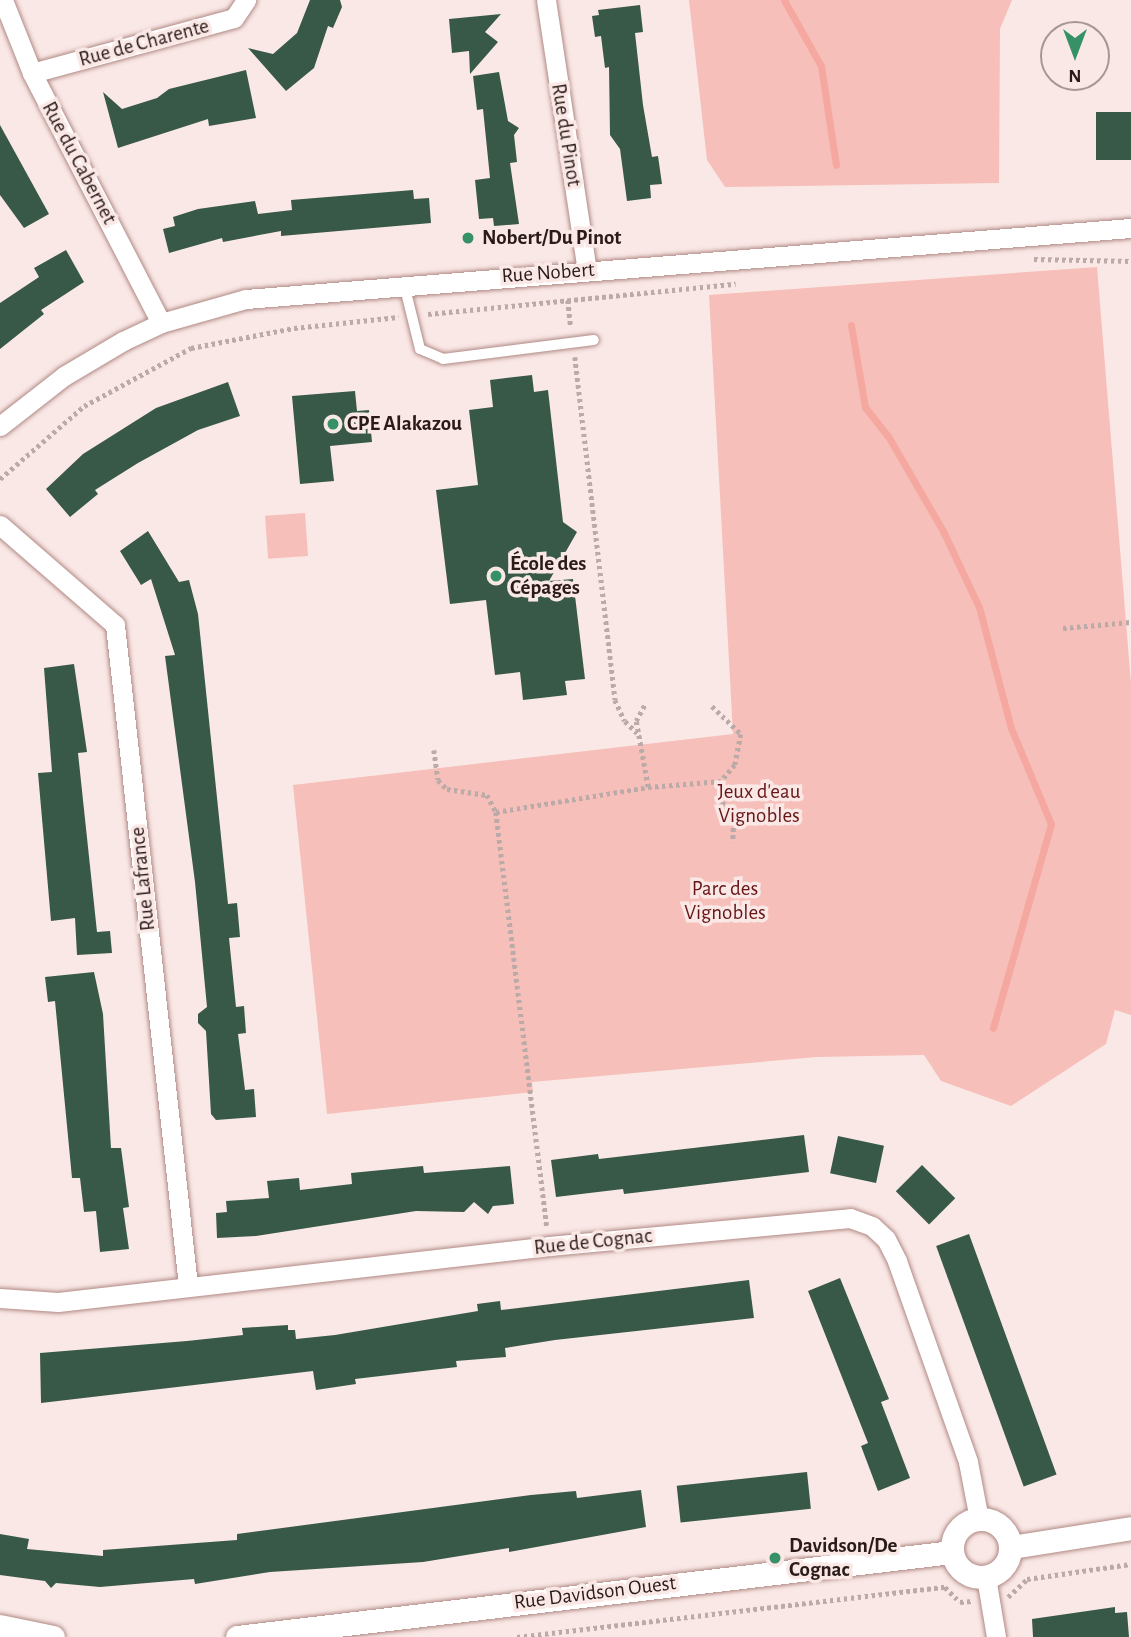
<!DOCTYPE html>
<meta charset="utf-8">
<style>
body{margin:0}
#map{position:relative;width:1131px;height:1637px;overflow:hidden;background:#fae8e6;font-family:"Alegreya Sans",sans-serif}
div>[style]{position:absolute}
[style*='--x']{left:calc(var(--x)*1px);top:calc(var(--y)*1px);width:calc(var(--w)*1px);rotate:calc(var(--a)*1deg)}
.green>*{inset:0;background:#f6bfb9;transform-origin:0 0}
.stream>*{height:7px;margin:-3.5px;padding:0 3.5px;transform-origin:3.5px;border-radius:3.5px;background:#f5a8a0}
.building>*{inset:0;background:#385948;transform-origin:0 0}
.path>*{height:4.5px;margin-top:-2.25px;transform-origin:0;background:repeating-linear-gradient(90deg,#bbaaa8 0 3.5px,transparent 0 7px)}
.roads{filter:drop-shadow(0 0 2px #b08984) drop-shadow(0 0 2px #b08984)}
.service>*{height:10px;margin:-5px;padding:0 5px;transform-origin:5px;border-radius:5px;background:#fff}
.minor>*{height:19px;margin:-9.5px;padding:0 9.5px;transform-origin:9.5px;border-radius:9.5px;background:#fff}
.tertiary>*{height:23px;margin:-11.5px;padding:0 11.5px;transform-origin:11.5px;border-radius:11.5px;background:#fff}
.tertiary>.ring{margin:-11.5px;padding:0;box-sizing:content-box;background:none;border:23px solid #fff;border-radius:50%}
.dots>*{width:19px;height:19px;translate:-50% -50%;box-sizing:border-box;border:4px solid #fae8e6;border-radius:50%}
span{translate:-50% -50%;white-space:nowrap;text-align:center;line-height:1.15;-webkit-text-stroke:7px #fae8e6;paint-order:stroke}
.street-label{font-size:21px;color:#2a1b19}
.poi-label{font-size:21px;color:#2a1b19;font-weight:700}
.left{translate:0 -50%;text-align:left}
.park-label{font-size:21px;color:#681516}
.north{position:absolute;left:1040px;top:21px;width:70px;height:70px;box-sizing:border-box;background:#fae8e6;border:2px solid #a79694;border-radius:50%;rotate:180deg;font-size:19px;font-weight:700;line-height:28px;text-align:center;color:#2a1b19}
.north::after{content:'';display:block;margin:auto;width:24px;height:32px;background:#369167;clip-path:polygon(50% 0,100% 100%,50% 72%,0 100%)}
</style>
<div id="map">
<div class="green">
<i style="clip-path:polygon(689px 0,1012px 0,1000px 29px,999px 183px,725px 187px,707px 160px)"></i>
<i style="clip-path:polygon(1097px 267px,1131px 684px,1131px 1015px,1115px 1010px,1106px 1044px,1011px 1106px,941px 1081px,924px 1055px,817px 1057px,532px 1082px,533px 1092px,327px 1114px,293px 785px,733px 734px,709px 295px)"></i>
<i style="left:305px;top:513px;width:43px;height:40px;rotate:86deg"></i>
</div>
<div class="stream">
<i style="--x:784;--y:0;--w:76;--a:60.7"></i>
<i style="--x:821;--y:66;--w:100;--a:81.4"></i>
<i style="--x:851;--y:325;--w:83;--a:80.3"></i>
<i style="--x:865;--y:407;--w:37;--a:52"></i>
<i style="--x:888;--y:436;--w:110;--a:59.9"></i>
<i style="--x:943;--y:531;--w:84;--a:64.7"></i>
<i style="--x:979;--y:607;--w:125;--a:75.2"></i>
<i style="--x:1011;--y:728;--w:104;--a:67.4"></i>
<i style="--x:1051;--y:824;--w:212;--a:105.9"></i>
</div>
<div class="building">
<i style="clip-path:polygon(310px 0,340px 0,342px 7px,333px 28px,328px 26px,314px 68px,286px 91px,248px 48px,273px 54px,297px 33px)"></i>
<i style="clip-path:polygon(640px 5px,643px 32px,635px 33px,643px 105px,652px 157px,658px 156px,662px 184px,650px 185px,651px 198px,627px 201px,620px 149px,610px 135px,609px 67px,605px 68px,601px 36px,595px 37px,592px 16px,599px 15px,598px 10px)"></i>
<i style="clip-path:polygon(501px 14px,485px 32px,498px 42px,470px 74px,469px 51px,452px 53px,449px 19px)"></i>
<i style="clip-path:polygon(246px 70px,256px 118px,209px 126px,208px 119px,118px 148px,103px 92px,122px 109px,157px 98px,169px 89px)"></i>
<i style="clip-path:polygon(499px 72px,508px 121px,519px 128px,514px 135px,517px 162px,510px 163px,519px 224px,494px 226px,493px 218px,479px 219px,475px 180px,490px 178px,483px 109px,477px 110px,473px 76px)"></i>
<i style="left:1131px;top:112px;width:48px;height:35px;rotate:90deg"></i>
<i style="clip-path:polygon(0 125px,49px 214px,24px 228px,0 195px)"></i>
<i style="clip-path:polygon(413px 190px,414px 199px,429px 198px,431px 223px,281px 236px,281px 231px,223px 242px,222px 238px,169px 253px,163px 229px,175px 226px,173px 217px,198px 209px,255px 201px,258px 214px,292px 210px,291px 200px)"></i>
<i style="clip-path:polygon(66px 250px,84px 282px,41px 310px,44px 314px,0 349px,0 303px,39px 277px,34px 268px)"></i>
<i style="clip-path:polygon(532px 375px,534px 392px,548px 390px,563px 522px,577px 532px,549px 581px,573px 579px,585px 679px,565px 681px,567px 695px,523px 700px,520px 672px,495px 675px,486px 600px,450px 604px,436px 490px,478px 485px,469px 410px,493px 407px,490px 380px)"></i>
<i style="clip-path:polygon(228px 382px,240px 416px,198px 430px,138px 463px,95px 490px,98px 494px,70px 517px,46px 489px,83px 454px,156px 408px)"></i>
<i style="clip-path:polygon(355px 391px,357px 411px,369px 410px,372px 442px,330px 446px,334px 481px,300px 484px,292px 396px)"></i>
<i style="clip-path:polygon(148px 531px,179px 582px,189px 580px,198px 614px,228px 904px,237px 903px,240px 937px,229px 938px,236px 1007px,244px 1006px,246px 1033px,238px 1034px,245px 1090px,254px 1089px,256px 1117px,216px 1120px,211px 1114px,206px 1031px,198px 1023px,198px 1014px,207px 1007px,195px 882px,165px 656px,175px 655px,151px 579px,141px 585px,120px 551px)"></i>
<i style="clip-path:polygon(74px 664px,87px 752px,78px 753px,97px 932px,110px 931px,112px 953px,77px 955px,75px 918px,51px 921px,38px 773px,52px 772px,44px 668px)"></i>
<i style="clip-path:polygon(94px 972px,103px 1014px,111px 1148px,121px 1148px,129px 1207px,123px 1208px,129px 1249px,100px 1252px,96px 1211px,84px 1212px,80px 1178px,72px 1178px,55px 1001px,48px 1002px,45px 977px)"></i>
<i style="clip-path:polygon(804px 1135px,809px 1172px,624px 1194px,623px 1189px,556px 1197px,551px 1160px,598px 1154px,599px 1159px)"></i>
<i style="left:838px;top:1136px;width:47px;height:38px;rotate:12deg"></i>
<i style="left:922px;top:1165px;width:47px;height:37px;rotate:45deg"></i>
<i style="clip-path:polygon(423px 1166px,424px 1173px,510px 1166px,514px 1204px,493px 1206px,488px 1214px,474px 1202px,464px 1212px,416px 1211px,256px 1236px,217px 1238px,216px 1213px,227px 1212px,226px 1201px,269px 1198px,267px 1181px,299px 1178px,300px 1190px,352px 1184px,351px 1173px)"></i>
<i style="left:969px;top:1234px;width:256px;height:35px;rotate:70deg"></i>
<i style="clip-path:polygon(840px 1278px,889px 1399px,881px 1402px,910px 1478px,878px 1491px,861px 1446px,868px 1443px,808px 1291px)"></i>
<i style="clip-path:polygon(749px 1280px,754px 1318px,555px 1340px,505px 1348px,506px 1357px,456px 1361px,457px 1367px,355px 1379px,356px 1384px,316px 1390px,313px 1371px,41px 1403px,40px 1353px,187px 1341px,243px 1335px,242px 1328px,288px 1325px,288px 1330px,295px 1330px,296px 1339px,335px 1335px,478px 1311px,477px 1304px,500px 1301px,501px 1310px)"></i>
<i style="left:807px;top:1472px;width:37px;height:131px;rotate:84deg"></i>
<i style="clip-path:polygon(641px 1490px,646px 1527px,509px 1552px,509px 1548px,423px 1562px,270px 1572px,195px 1584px,194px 1579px,100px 1587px,56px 1583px,51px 1588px,45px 1581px,0 1575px,0 1534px,29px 1539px,27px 1549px,103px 1556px,103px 1550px,237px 1540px,237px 1534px,531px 1495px,576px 1491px,577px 1498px)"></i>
<i style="clip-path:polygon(1115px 1607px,1115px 1613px,1127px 1612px,1129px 1637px,1033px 1637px,1032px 1619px)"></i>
</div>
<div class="path">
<i style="--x:1034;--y:259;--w:97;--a:1.2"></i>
<i style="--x:568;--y:300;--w:27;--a:84"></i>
<i style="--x:428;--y:314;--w:309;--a:-5.6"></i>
<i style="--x:575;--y:357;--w:345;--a:83.3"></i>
<i style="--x:615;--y:700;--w:23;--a:65"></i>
<i style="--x:625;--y:721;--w:20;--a:45"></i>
<i style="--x:0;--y:479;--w:111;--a:-41"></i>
<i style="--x:84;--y:406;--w:122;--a:-28.5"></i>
<i style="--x:191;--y:348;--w:105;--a:-11"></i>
<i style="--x:294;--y:328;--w:105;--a:-6"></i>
<i style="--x:1063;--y:628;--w:68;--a:-5"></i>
<i style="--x:712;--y:706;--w:40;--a:44"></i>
<i style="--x:741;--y:734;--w:32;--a:101"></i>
<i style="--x:735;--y:765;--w:21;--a:131"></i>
<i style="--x:721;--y:781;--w:27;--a:84"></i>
<i style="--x:724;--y:808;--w:16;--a:52"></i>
<i style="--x:734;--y:821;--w:21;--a:93"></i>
<i style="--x:434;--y:750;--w:30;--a:82"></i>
<i style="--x:438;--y:780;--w:13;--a:45"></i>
<i style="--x:447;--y:789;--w:40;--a:8.5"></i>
<i style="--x:487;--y:795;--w:19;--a:62"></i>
<i style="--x:496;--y:812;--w:419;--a:83"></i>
<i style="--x:648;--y:787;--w:73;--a:-4.7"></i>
<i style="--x:496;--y:812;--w:154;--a:-9.3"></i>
<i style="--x:648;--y:787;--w:67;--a:-100.3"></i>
<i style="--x:636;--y:721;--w:19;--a:-62"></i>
<i style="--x:1008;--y:1597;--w:26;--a:-43"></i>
<i style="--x:1027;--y:1579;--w:105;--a:-8.2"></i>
<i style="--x:517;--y:1637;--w:431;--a:-6.7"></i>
<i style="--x:945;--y:1587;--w:21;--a:45"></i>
<i style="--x:960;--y:1602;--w:12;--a:-5"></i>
</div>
<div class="roads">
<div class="service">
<i style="--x:404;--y:284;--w:67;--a:76.2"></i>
<i style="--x:420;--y:349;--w:25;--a:23"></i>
<i style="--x:443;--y:359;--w:152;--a:-7.2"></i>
</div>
<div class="minor">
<i style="--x:3;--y:0;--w:79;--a:68.3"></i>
<i style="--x:32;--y:73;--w:281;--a:62.7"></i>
<i style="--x:546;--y:0;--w:273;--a:81.4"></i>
<i style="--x:32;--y:73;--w:209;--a:-15.2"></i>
<i style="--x:234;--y:18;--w:22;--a:-56"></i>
<i style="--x:0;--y:426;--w:81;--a:-38"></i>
<i style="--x:64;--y:376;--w:69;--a:-30.7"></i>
<i style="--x:123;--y:341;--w:42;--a:-25.3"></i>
<i style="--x:161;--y:323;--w:88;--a:-15.8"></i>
<i style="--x:246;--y:299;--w:888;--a:-4.59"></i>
<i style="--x:0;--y:525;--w:152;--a:41"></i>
<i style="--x:115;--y:625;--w:664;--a:83.69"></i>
<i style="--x:0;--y:1298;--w:58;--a:3.9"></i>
<i style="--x:58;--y:1302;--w:494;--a:-6.5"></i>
<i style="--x:549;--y:1246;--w:302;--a:-5.3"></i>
<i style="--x:850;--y:1218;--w:23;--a:20"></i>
<i style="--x:872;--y:1226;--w:19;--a:43"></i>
<i style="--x:886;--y:1239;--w:25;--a:63"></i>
<i style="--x:897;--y:1261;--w:213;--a:70.5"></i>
<i style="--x:968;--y:1462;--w:58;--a:79.1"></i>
<i style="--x:986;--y:1577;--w:61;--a:80.5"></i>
</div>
<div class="tertiary">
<i class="ring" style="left:952px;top:1519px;width:35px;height:35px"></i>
<i style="--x:1011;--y:1547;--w:121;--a:-9"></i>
<i style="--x:0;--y:1626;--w:54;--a:11.7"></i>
<i style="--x:237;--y:1637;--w:720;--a:-6.78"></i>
</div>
</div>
<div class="dots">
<i style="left:468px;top:238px;background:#369167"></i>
<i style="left:333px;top:424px;background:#369167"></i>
<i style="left:496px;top:576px;background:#369167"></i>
<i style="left:775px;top:1558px;background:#369167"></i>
</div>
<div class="street-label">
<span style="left:144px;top:43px;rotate:-15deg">Rue de Charente</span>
<span style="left:566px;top:135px;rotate:81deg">Rue du Pinot</span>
<span style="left:79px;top:163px;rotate:62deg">Rue du Cabernet</span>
<span style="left:548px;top:273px;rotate:-4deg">Rue Nobert</span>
<span style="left:143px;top:879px;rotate:-96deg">Rue Lafrance</span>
<span style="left:593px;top:1242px;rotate:-6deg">Rue de Cognac</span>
<span style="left:595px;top:1593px;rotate:-7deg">Rue Davidson Ouest</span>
</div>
<div class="poi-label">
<span class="left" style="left:482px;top:238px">Nobert/Du Pinot</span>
<span class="left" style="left:347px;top:424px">CPE Alakazou</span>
<span class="left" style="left:510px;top:576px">École des<br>Cépages</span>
<span class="left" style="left:789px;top:1558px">Davidson/De<br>Cognac</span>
</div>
<div class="park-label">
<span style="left:759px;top:804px">Jeux d'eau<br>Vignobles</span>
<span style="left:725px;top:901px">Parc des<br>Vignobles</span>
</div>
<div class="north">N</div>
</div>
